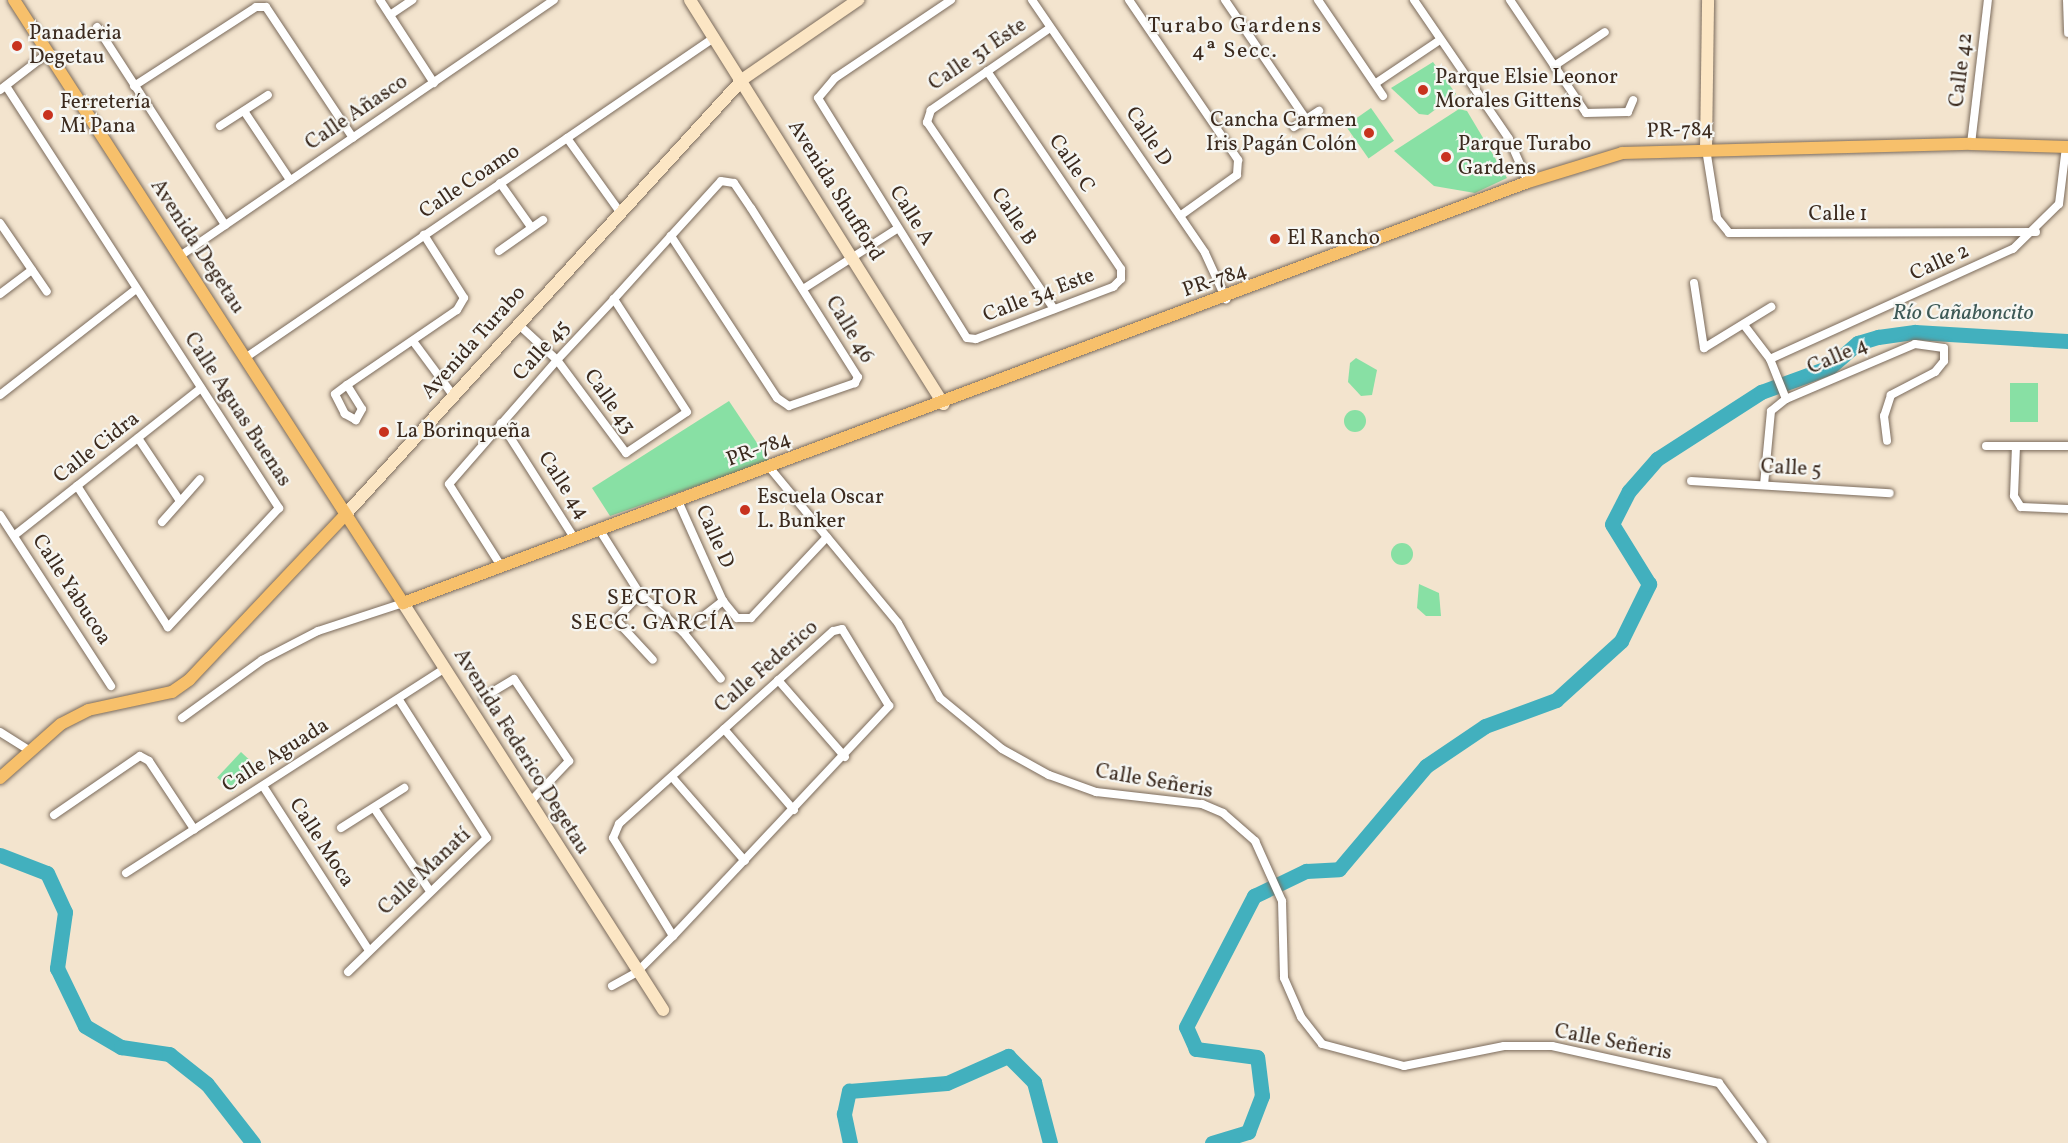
<!DOCTYPE html>
<meta charset="utf-8">
<style>
body{margin:0}
#map{position:relative;width:2068px;height:1143px;overflow:hidden;background:#f3e4ce;font-family:Vollkorn,serif}
div>[style]{position:absolute}
[style*='--x']{left:calc(var(--x)*1px);top:calc(var(--y)*1px);width:calc(var(--w)*1px);rotate:calc(var(--a)*1deg)}
.green>*{inset:0;background:#88e0a4;transform-origin:0 0}
.round{border-radius:50%}
.river>*{height:15px;margin:-7.5px;padding:0 7.5px;transform-origin:7.5px;border-radius:7.5px;background:#42b0be}
.roads{filter:drop-shadow(0 0 2px #7b6b5c) drop-shadow(0 0 2px #7b6b5c)}
.street>*{height:8px;margin:-4px;padding:0 4px;transform-origin:4px;border-radius:4px;background:#fff}
.secondary>*{height:12px;margin:-6px;padding:0 6px;transform-origin:6px;border-radius:6px;background:#fce6c4}
.primary>*{height:12px;margin:-6px;padding:0 6px;transform-origin:6px;border-radius:6px;background:#f7c06b}
.dots>*{width:16px;height:16px;translate:-50% -50%;box-sizing:border-box;border:3px solid #f6f6f2;border-radius:50%}
span{translate:-50% -50%;white-space:nowrap;text-align:center;line-height:1.15;-webkit-text-stroke:4.5px #f6f6f2;paint-order:stroke}
.poi-label{font-size:21px;color:#3b2a1e}
.left{translate:0 -50%;text-align:left}
.right{translate:-100% -50%;text-align:right}
.street-label{font-size:21px;color:#3b2a1e}
.neighbourhood-label{font-size:22px;color:#3b2a1e;letter-spacing:1.5px}
.water-label{font-size:22px;color:#3d5956;font-style:italic}
</style>
<div id="map">
<div class="green">
<i style="clip-path:polygon(1433px 62px,1456px 94px,1428px 115px,1419px 114px,1391px 88px)"></i>
<i style="left:1371px;top:108px;width:40px;height:31px;rotate:55deg"></i>
<i style="clip-path:polygon(1459px 109px,1467px 111px,1507px 178px,1475px 193px,1434px 186px,1394px 151px)"></i>
<i style="clip-path:polygon(1356px 358px,1377px 370px,1372px 395px,1361px 396px,1348px 382px,1350px 363px)"></i>
<i style="left:2010px;top:383px;width:28px;height:39px"></i>
<i style="clip-path:polygon(729px 401px,769px 461px,610px 516px,592px 488px)"></i>
<i class="round" style="left:1344px;top:410px;width:22px;height:22px"></i>
<i class="round" style="left:1391px;top:543px;width:22px;height:22px"></i>
<i style="clip-path:polygon(1419px 584px,1439px 593px,1441px 616px,1426px 616px,1417px 608px)"></i>
<i style="left:241px;top:752px;width:21px;height:35px;rotate:43deg"></i>
</div>
<div class="river">
<i style="--x:0;--y:855;--w:50;--a:21"></i>
<i style="--x:47;--y:873;--w:43;--a:65.2"></i>
<i style="--x:65;--y:912;--w:57;--a:98.1"></i>
<i style="--x:57;--y:968;--w:64;--a:64.2"></i>
<i style="--x:85;--y:1026;--w:42;--a:30.3"></i>
<i style="--x:121;--y:1047;--w:49;--a:8.3"></i>
<i style="--x:169;--y:1054;--w:48;--a:38.3"></i>
<i style="--x:207;--y:1084;--w:75;--a:52.1"></i>
<i style="--x:850;--y:1143;--w:30;--a:-102"></i>
<i style="--x:844;--y:1114;--w:24;--a:-78"></i>
<i style="--x:849;--y:1091;--w:98;--a:-4.7"></i>
<i style="--x:947;--y:1083;--w:67;--a:-23.9"></i>
<i style="--x:1008;--y:1056;--w:37;--a:45"></i>
<i style="--x:1034;--y:1082;--w:63;--a:75.3"></i>
<i style="--x:1212;--y:1143;--w:38;--a:-17"></i>
<i style="--x:1248;--y:1132;--w:39;--a:-69"></i>
<i style="--x:1262;--y:1096;--w:39;--a:-97"></i>
<i style="--x:1257;--y:1057;--w:62;--a:-172.5"></i>
<i style="--x:1196;--y:1049;--w:24;--a:-114"></i>
<i style="--x:1186;--y:1027;--w:148;--a:-62.6"></i>
<i style="--x:1254;--y:896;--w:58;--a:-25.7"></i>
<i style="--x:1306;--y:871;--w:33;--a:-3"></i>
<i style="--x:1339;--y:869;--w:135;--a:-49.8"></i>
<i style="--x:1426;--y:766;--w:71;--a:-34.1"></i>
<i style="--x:1485;--y:726;--w:76;--a:-20.1"></i>
<i style="--x:1556;--y:700;--w:88;--a:-42.2"></i>
<i style="--x:1621;--y:641;--w:64;--a:-63.8"></i>
<i style="--x:1649;--y:584;--w:70;--a:-121.7"></i>
<i style="--x:1612;--y:524;--w:37;--a:-63"></i>
<i style="--x:1629;--y:491;--w:43;--a:-48.8"></i>
<i style="--x:1657;--y:459;--w:124;--a:-32.8"></i>
<i style="--x:1761;--y:392;--w:73;--a:-19.9"></i>
<i style="--x:1830;--y:367;--w:37;--a:-41"></i>
<i style="--x:1858;--y:343;--w:21;--a:-17"></i>
<i style="--x:1878;--y:337;--w:37;--a:-8"></i>
<i style="--x:1915;--y:332;--w:153;--a:3.4"></i>
</div>
<div class="roads">
<div class="street">
<i style="--x:380;--y:0;--w:99;--a:57"></i>
<i style="--x:951;--y:0;--w:140;--a:146.1"></i>
<i style="--x:835;--y:78;--w:26;--a:130"></i>
<i style="--x:818;--y:98;--w:282;--a:58.2"></i>
<i style="--x:967;--y:338;--w:9;--a:6"></i>
<i style="--x:976;--y:339;--w:147;--a:-20.8"></i>
<i style="--x:1113;--y:287;--w:11;--a:-45"></i>
<i style="--x:1121;--y:279;--w:10;--a:-90"></i>
<i style="--x:1121;--y:269;--w:239;--a:-124.1"></i>
<i style="--x:1032;--y:0;--w:306;--a:55.6"></i>
<i style="--x:1205;--y:253;--w:51;--a:65.5"></i>
<i style="--x:1129;--y:0;--w:194;--a:55.7"></i>
<i style="--x:1238;--y:160;--w:15;--a:94"></i>
<i style="--x:1237;--y:175;--w:70;--a:144.3"></i>
<i style="--x:1225;--y:0;--w:144;--a:55.8"></i>
<i style="--x:1318;--y:0;--w:116;--a:55.9"></i>
<i style="--x:1414;--y:0;--w:168;--a:55.6"></i>
<i style="--x:1509;--y:139;--w:47;--a:66.2"></i>
<i style="--x:1510;--y:0;--w:136;--a:56.1"></i>
<i style="--x:1586;--y:113;--w:42;--a:-1.4"></i>
<i style="--x:1628;--y:112;--w:13;--a:-67"></i>
<i style="--x:2067;--y:0;--w:33;--a:88"></i>
<i style="--x:390;--y:15;--w:27;--a:-34"></i>
<i style="--x:97;--y:27;--w:236;--a:57.1"></i>
<i style="--x:1050;--y:28;--w:145;--a:145.4"></i>
<i style="--x:931;--y:110;--w:13;--a:108"></i>
<i style="--x:927;--y:122;--w:226;--a:55.8"></i>
<i style="--x:1554;--y:66;--w:61;--a:-33.7"></i>
<i style="--x:1376;--y:83;--w:77;--a:-33.9"></i>
<i style="--x:6;--y:86;--w:503;--a:57.1"></i>
<i style="--x:279;--y:508;--w:163;--a:133"></i>
<i style="--x:168;--y:627;--w:168;--a:-122.8"></i>
<i style="--x:134;--y:86;--w:145;--a:-32.9"></i>
<i style="--x:256;--y:7;--w:10;--a:0"></i>
<i style="--x:266;--y:7;--w:157;--a:56.4"></i>
<i style="--x:0;--y:90;--w:61;--a:-37.6"></i>
<i style="--x:244;--y:111;--w:83;--a:56.3"></i>
<i style="--x:220;--y:126;--w:57;--a:-32.9"></i>
<i style="--x:1294;--y:127;--w:30;--a:-33"></i>
<i style="--x:567;--y:138;--w:91;--a:54.4"></i>
<i style="--x:1971;--y:144;--w:145;--a:-83.3"></i>
<i style="--x:1706;--y:149;--w:70;--a:80.9"></i>
<i style="--x:1717;--y:218;--w:19;--a:51"></i>
<i style="--x:1729;--y:233;--w:307;--a:-0.2"></i>
<i style="--x:500;--y:183;--w:54;--a:54.8"></i>
<i style="--x:0;--y:223;--w:83;--a:55.7"></i>
<i style="--x:499;--y:251;--w:54;--a:-35.2"></i>
<i style="--x:180;--y:256;--w:453;--a:-34.4"></i>
<i style="--x:1694;--y:283;--w:66;--a:81.3"></i>
<i style="--x:1704;--y:348;--w:79;--a:-31.5"></i>
<i style="--x:803;--y:289;--w:112;--a:-32.6"></i>
<i style="--x:0;--y:294;--w:40;--a:-37"></i>
<i style="--x:518;--y:324;--w:53;--a:42.7"></i>
<i style="--x:557;--y:360;--w:116;--a:53.4"></i>
<i style="--x:626;--y:453;--w:73;--a:-33.9"></i>
<i style="--x:687;--y:412;--w:135;--a:-122.9"></i>
<i style="--x:1744;--y:325;--w:43;--a:52.6"></i>
<i style="--x:1770;--y:359;--w:43;--a:68.2"></i>
<i style="--x:413;--y:341;--w:67;--a:53.5"></i>
<i style="--x:245;--y:358;--w:569;--a:-34.33"></i>
<i style="--x:1770;--y:359;--w:267;--a:-24.4"></i>
<i style="--x:2013;--y:249;--w:64;--a:-44.4"></i>
<i style="--x:2059;--y:204;--w:57;--a:-83"></i>
<i style="--x:347;--y:385;--w:133;--a:-34.3"></i>
<i style="--x:457;--y:310;--w:14;--a:-60"></i>
<i style="--x:464;--y:298;--w:75;--a:-122.4"></i>
<i style="--x:347;--y:385;--w:28;--a:58"></i>
<i style="--x:362;--y:409;--w:13;--a:119"></i>
<i style="--x:356;--y:420;--w:13;--a:-151"></i>
<i style="--x:345;--y:414;--w:22;--a:-117"></i>
<i style="--x:335;--y:394;--w:15;--a:-37"></i>
<i style="--x:0;--y:395;--w:172;--a:-37.9"></i>
<i style="--x:501;--y:423;--w:138;--a:57.5"></i>
<i style="--x:138;--y:438;--w:76;--a:56.3"></i>
<i style="--x:1986;--y:446;--w:82;--a:0"></i>
<i style="--x:2016;--y:446;--w:50;--a:92.3"></i>
<i style="--x:2014;--y:496;--w:13;--a:58"></i>
<i style="--x:2021;--y:507;--w:47;--a:2.4"></i>
<i style="--x:769;--y:467;--w:202;--a:50.4"></i>
<i style="--x:898;--y:623;--w:86;--a:60.8"></i>
<i style="--x:940;--y:698;--w:80;--a:39.4"></i>
<i style="--x:1002;--y:749;--w:54;--a:29"></i>
<i style="--x:1049;--y:775;--w:50;--a:19.9"></i>
<i style="--x:1096;--y:792;--w:107;--a:6.5"></i>
<i style="--x:1202;--y:804;--w:23;--a:23"></i>
<i style="--x:1223;--y:813;--w:43;--a:41.2"></i>
<i style="--x:1255;--y:841;--w:66;--a:65.8"></i>
<i style="--x:1282;--y:901;--w:77;--a:88.5"></i>
<i style="--x:1284;--y:978;--w:43;--a:66.4"></i>
<i style="--x:1301;--y:1017;--w:34;--a:52"></i>
<i style="--x:1322;--y:1044;--w:85;--a:15"></i>
<i style="--x:1404;--y:1066;--w:102;--a:-11.3"></i>
<i style="--x:1504;--y:1046;--w:48;--a:0"></i>
<i style="--x:1552;--y:1046;--w:171;--a:12.5"></i>
<i style="--x:1719;--y:1083;--w:74;--a:53.7"></i>
<i style="--x:1691;--y:481;--w:199;--a:3.5"></i>
<i style="--x:1764;--y:485;--w:74;--a:-84.6"></i>
<i style="--x:1771;--y:411;--w:19;--a:-39"></i>
<i style="--x:1786;--y:399;--w:140;--a:-23.1"></i>
<i style="--x:1915;--y:344;--w:29;--a:8"></i>
<i style="--x:1944;--y:348;--w:13;--a:90"></i>
<i style="--x:1944;--y:361;--w:14;--a:129"></i>
<i style="--x:1935;--y:372;--w:50;--a:152.4"></i>
<i style="--x:1891;--y:395;--w:22;--a:108"></i>
<i style="--x:1884;--y:416;--w:25;--a:83"></i>
<i style="--x:678;--y:501;--w:110;--a:65.8"></i>
<i style="--x:723;--y:601;--w:22;--a:51"></i>
<i style="--x:737;--y:618;--w:14;--a:0"></i>
<i style="--x:751;--y:618;--w:111;--a:-46.8"></i>
<i style="--x:0;--y:515;--w:204;--a:57"></i>
<i style="--x:162;--y:522;--w:57;--a:-48.5"></i>
<i style="--x:599;--y:529;--w:77;--a:57.8"></i>
<i style="--x:640;--y:594;--w:57;--a:41.5"></i>
<i style="--x:683;--y:632;--w:60;--a:51"></i>
<i style="--x:15;--y:535;--w:237;--a:-38.3"></i>
<i style="--x:501;--y:566;--w:97;--a:-122.4"></i>
<i style="--x:449;--y:484;--w:164;--a:-48.9"></i>
<i style="--x:557;--y:360;--w:83;--a:-46.9"></i>
<i style="--x:614;--y:299;--w:85;--a:-47.9"></i>
<i style="--x:671;--y:236;--w:74;--a:-47.7"></i>
<i style="--x:721;--y:181;--w:13;--a:9"></i>
<i style="--x:734;--y:183;--w:30;--a:56"></i>
<i style="--x:751;--y:208;--w:200;--a:57.7"></i>
<i style="--x:858;--y:377;--w:7;--a:117"></i>
<i style="--x:855;--y:383;--w:70;--a:160.8"></i>
<i style="--x:789;--y:406;--w:14;--a:-146"></i>
<i style="--x:777;--y:398;--w:194;--a:-123.2"></i>
<i style="--x:640;--y:594;--w:35;--a:133"></i>
<i style="--x:616;--y:620;--w:54;--a:47.2"></i>
<i style="--x:683;--y:632;--w:51;--a:-37.8"></i>
<i style="--x:778;--y:680;--w:102;--a:49"></i>
<i style="--x:484;--y:697;--w:35;--a:-31"></i>
<i style="--x:514;--y:679;--w:99;--a:56.1"></i>
<i style="--x:569;--y:761;--w:57;--a:133.6"></i>
<i style="--x:182;--y:718;--w:99;--a:-35.9"></i>
<i style="--x:262;--y:660;--w:63;--a:-27.4"></i>
<i style="--x:318;--y:631;--w:89;--a:-18.2"></i>
<i style="--x:724;--y:729;--w:107;--a:49.2"></i>
<i style="--x:0;--y:732;--w:34;--a:32"></i>
<i style="--x:672;--y:777;--w:111;--a:49"></i>
<i style="--x:263;--y:786;--w:194;--a:57.2"></i>
<i style="--x:374;--y:808;--w:100;--a:56"></i>
<i style="--x:54;--y:815;--w:104;--a:-34.5"></i>
<i style="--x:140;--y:756;--w:10;--a:29"></i>
<i style="--x:149;--y:761;--w:82;--a:56.5"></i>
<i style="--x:341;--y:828;--w:75;--a:-32.4"></i>
<i style="--x:126;--y:873;--w:379;--a:-32.7"></i>
<i style="--x:348;--y:972;--w:193;--a:-44"></i>
<i style="--x:487;--y:838;--w:164;--a:-122.5"></i>
<i style="--x:612;--y:986;--w:29;--a:-29"></i>
<i style="--x:637;--y:972;--w:51;--a:-45"></i>
<i style="--x:673;--y:936;--w:316;--a:-46.8"></i>
<i style="--x:889;--y:706;--w:90;--a:-121.4"></i>
<i style="--x:842;--y:629;--w:9;--a:167"></i>
<i style="--x:833;--y:631;--w:288;--a:138"></i>
<i style="--x:619;--y:824;--w:15;--a:113"></i>
<i style="--x:613;--y:838;--w:115;--a:58.5"></i>
</div>
<div class="secondary">
<i style="--x:690;--y:0;--w:477;--a:57.9"></i>
<i style="--x:1706;--y:149;--w:149;--a:-89.2"></i>
<i style="--x:345;--y:515;--w:590;--a:-47.61"></i>
<i style="--x:743;--y:79;--w:140;--a:-34.5"></i>
<i style="--x:403;--y:603;--w:483;--a:57.4"></i>
</div>
<div class="primary">
<i style="--x:14;--y:0;--w:718;--a:57.17"></i>
<i style="--x:403;--y:603;--w:1201;--a:-20.52"></i>
<i style="--x:1528;--y:182;--w:98;--a:-17.1"></i>
<i style="--x:1622;--y:153;--w:349;--a:-1.5"></i>
<i style="--x:1971;--y:144;--w:97;--a:1.8"></i>
<i style="--x:0;--y:778;--w:81;--a:-41.5"></i>
<i style="--x:61;--y:724;--w:30;--a:-27"></i>
<i style="--x:88;--y:710;--w:86;--a:-12.1"></i>
<i style="--x:172;--y:692;--w:21;--a:-35"></i>
<i style="--x:189;--y:680;--w:227;--a:-46.6"></i>
</div>
</div>
<div class="dots">
<i style="left:17px;top:46px;background:#c8321e"></i>
<i style="left:1423px;top:90px;background:#c8321e"></i>
<i style="left:48px;top:115px;background:#c8321e"></i>
<i style="left:1369px;top:133px;background:#c8321e"></i>
<i style="left:1446px;top:157px;background:#c8321e"></i>
<i style="left:1275px;top:239px;background:#c8321e"></i>
<i style="left:384px;top:432px;background:#c8321e"></i>
<i style="left:745px;top:510px;background:#c8321e"></i>
</div>
<div class="poi-label">
<span class="left" style="left:29px;top:46px">Panaderia<br>Degetau</span>
<span class="left" style="left:1435px;top:90px">Parque Elsie Leonor<br>Morales Gittens</span>
<span class="left" style="left:60px;top:115px">Ferretería<br>Mi Pana</span>
<span class="right" style="left:1357px;top:133px">Cancha Carmen<br>Iris Pagán Colón</span>
<span class="left" style="left:1458px;top:157px">Parque Turabo<br>Gardens</span>
<span class="left" style="left:1287px;top:239px">El Rancho</span>
<span class="left" style="left:396px;top:432px">La Borinqueña</span>
<span class="left" style="left:757px;top:510px">Escuela Oscar<br>L. Bunker</span>
</div>
<div class="street-label">
<span style="left:978px;top:55px;rotate:-34deg">Calle 31 Este</span>
<span style="left:1962px;top:70px;rotate:-83deg">Calle 42</span>
<span style="left:357px;top:113px;rotate:-34deg">Calle Añasco</span>
<span style="left:1680px;top:131px;rotate:-2deg">PR-784</span>
<span style="left:1148px;top:137px;rotate:56deg">Calle D</span>
<span style="left:1071px;top:164px;rotate:56deg">Calle C</span>
<span style="left:470px;top:182px;rotate:-34deg">Calle Coamo</span>
<span style="left:835px;top:191px;rotate:58deg">Avenida Shufford</span>
<span style="left:1838px;top:215px">Calle 1</span>
<span style="left:911px;top:216px;rotate:58deg">Calle A</span>
<span style="left:1013px;top:217px;rotate:56deg">Calle B</span>
<span style="left:197px;top:247px;rotate:57deg">Avenida Degetau</span>
<span style="left:1940px;top:263px;rotate:-24deg">Calle 2</span>
<span style="left:1215px;top:281px;rotate:-19deg">PR-784</span>
<span style="left:1039px;top:296px;rotate:-21deg">Calle 34 Este</span>
<span style="left:849px;top:330px;rotate:59deg">Calle 46</span>
<span style="left:474px;top:343px;rotate:-48deg">Avenida Turabo</span>
<span style="left:542px;top:351px;rotate:-48deg">Calle 45</span>
<span style="left:1838px;top:357px;rotate:-23deg">Calle 4</span>
<span style="left:609px;top:402px;rotate:55deg">Calle 43</span>
<span style="left:237px;top:410px;rotate:57deg">Calle Aguas Buenas</span>
<span style="left:97px;top:448px;rotate:-38deg">Calle Cidra</span>
<span style="left:759px;top:450px;rotate:-20deg">PR-784</span>
<span style="left:1791px;top:469px;rotate:3deg">Calle 5</span>
<span style="left:563px;top:486px;rotate:57deg">Calle 44</span>
<span style="left:714px;top:537px;rotate:66deg">Calle D</span>
<span style="left:71px;top:590px;rotate:57deg">Calle Yabucoa</span>
<span style="left:767px;top:667px;rotate:-41deg">Calle Federico</span>
<span style="left:521px;top:752px;rotate:58deg">Avenida Federico Degetau</span>
<span style="left:276px;top:756px;rotate:-32deg">Calle Aguada</span>
<span style="left:1154px;top:782px;rotate:10deg">Calle Señeris</span>
<span style="left:321px;top:843px;rotate:57deg">Calle Moca</span>
<span style="left:425px;top:872px;rotate:-43deg">Calle Manatí</span>
<span style="left:1613px;top:1043px;rotate:11deg">Calle Señeris</span>
</div>
<div class="neighbourhood-label">
<span style="left:1235px;top:39px">Turabo Gardens<br>4ª Secc.</span>
<span style="left:653px;top:611px">SECTOR<br>SECC. GARCÍA</span>
</div>
<div class="water-label">
<span style="left:1963px;top:314px">Río Cañaboncito</span>
</div>
</div>
